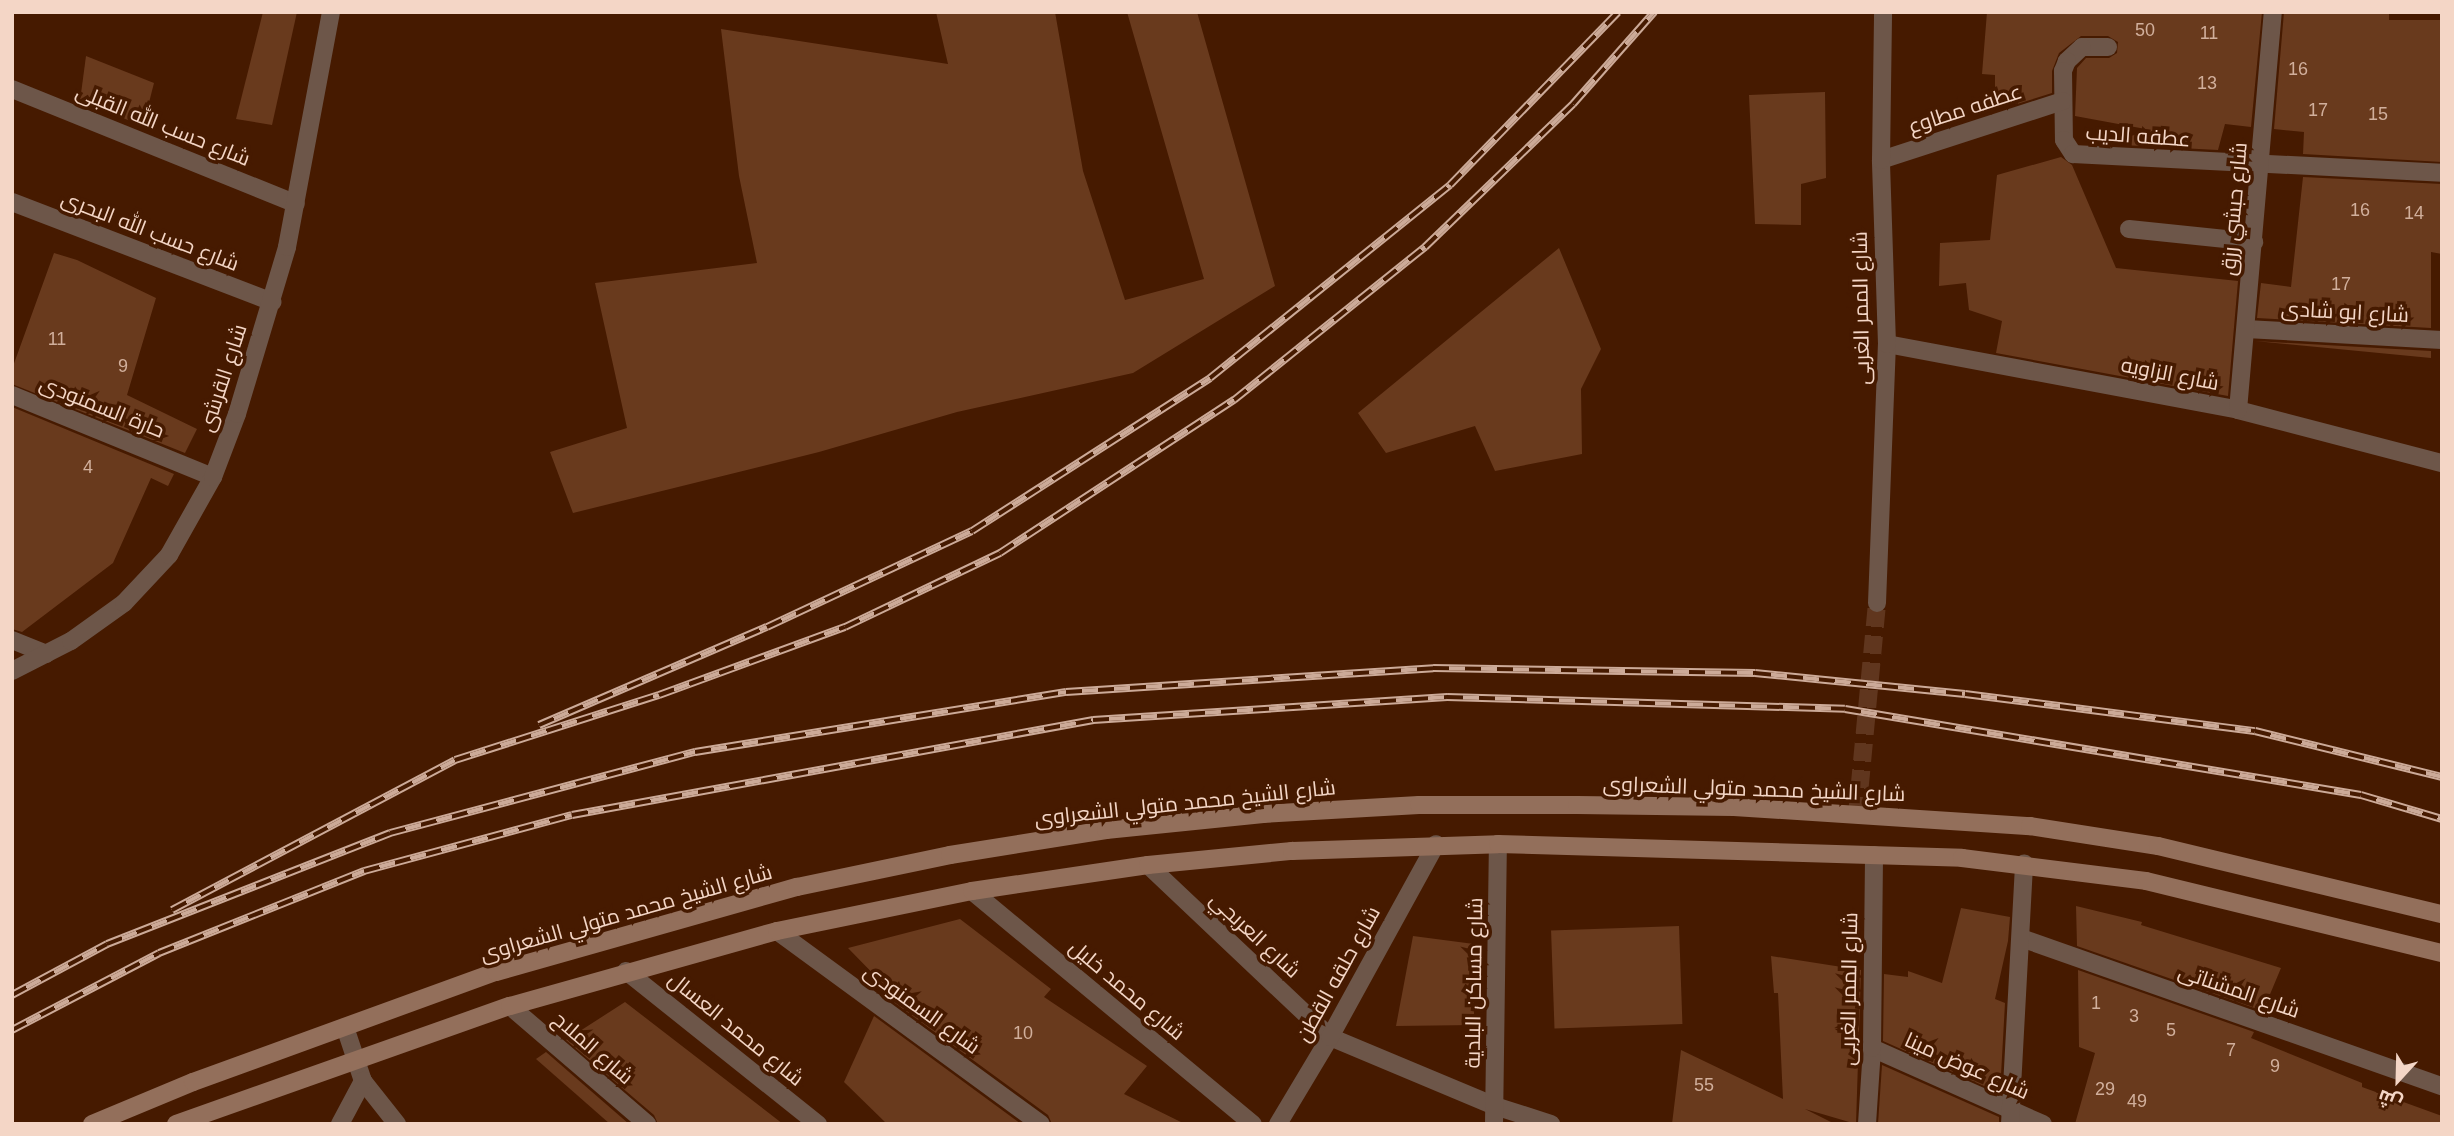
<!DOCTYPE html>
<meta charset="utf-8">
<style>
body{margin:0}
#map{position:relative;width:2454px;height:1136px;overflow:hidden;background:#461a00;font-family:Arial,Cairo,sans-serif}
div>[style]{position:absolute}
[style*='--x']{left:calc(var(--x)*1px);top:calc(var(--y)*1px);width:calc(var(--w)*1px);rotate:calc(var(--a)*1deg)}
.building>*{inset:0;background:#693a1d;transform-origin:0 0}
.street-tunnel>*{height:18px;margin-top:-9px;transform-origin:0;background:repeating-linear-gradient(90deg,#60361e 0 18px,transparent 0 27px)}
.street>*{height:18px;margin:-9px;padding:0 9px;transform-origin:9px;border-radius:9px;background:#6d5649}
.secondary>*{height:18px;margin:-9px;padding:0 9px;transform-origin:9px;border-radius:9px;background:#936f5b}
.rail>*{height:8px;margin-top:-4px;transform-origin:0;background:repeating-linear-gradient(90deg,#461a00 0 16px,#ccaa98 0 32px);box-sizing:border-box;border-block:2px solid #ccaa98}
span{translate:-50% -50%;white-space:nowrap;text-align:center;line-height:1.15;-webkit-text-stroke:7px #461a00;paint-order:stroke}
.number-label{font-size:18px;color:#d1af9c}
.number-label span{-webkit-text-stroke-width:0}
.street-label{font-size:21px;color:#f4d6c6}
.frame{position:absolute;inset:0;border:14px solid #f4d6c6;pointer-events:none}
.north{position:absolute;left:2363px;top:1045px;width:70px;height:70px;-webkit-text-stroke:5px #461a00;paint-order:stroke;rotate:202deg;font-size:19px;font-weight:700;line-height:28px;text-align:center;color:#f4d6c6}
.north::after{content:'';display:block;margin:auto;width:24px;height:32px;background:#f4d6c6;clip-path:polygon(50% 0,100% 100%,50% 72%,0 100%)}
</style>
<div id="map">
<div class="building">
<i style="clip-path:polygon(263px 12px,297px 12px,272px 125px,236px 119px)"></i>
<i style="clip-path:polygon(936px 12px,1055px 12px,1083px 171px,1125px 300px,1204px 279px,1127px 12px,1197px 12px,1275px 286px,1133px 373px,957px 412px,819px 452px,573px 513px,550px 452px,627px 428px,595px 283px,757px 263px,739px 176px,721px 29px,948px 64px)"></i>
<i style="clip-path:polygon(1987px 12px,2262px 12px,2251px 127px,2225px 124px,2218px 150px,2104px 144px,2151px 130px,2075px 116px,2077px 68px,2086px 58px,2109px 58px,2117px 53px,2118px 42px,2108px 36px,2081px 36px,2059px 53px,2052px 71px,2052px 93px,2017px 104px,1995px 100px,1995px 75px,1982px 74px)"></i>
<i style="clip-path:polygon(2284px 12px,2389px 12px,2389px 20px,2442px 20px,2442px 162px,2303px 154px,2304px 132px,2274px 129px)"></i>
<i style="clip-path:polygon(86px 56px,154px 83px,143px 126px,80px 101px)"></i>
<i style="clip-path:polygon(1825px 92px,1826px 178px,1801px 184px,1801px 225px,1755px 224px,1749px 95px)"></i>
<i style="clip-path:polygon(2061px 157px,2072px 165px,2116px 268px,2238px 281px,2228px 396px,1996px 353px,2002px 321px,1969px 310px,1966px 283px,1939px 286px,1940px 243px,1990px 240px,1997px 175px)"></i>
<i style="clip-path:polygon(2303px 177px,2442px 184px,2442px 254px,2431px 252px,2431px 328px,2257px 318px,2261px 283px,2291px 287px)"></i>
<i style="clip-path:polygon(1559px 248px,1601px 349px,1581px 389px,1582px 454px,1495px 471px,1475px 426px,1386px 453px,1358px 413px)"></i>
<i style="clip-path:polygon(54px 253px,77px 260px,156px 298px,127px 395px,197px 429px,185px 453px,12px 384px,12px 369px)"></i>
<i style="clip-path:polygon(2255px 341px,2431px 351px,2431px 358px)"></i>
<i style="clip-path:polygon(12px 407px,174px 474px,168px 486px,151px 478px,113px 563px,22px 632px,12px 629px)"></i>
<i style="clip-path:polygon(2076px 906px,2142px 922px,2141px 925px,2281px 968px,2263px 1011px,2077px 946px)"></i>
<i style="clip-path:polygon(1961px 908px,2010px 917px,2008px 941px,1995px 999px,2005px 1003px,2000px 1093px,1883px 1041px,1884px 974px,1908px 977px,1908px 971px,1942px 983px)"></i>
<i style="clip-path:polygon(960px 919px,1051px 989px,1044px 997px,1147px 1066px,1124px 1094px,1185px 1124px,1052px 1124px,1048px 1115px,884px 995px,887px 988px,848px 948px)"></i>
<i style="left:1679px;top:926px;width:98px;height:128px;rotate:88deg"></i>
<i style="clip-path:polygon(1413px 936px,1474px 944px,1474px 1025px,1396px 1026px)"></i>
<i style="clip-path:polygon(1771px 956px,1861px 970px,1856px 1124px,1805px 1109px,1835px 1124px,1672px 1124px,1681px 1050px,1783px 1099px,1778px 993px,1774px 993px)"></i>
<i style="clip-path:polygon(2078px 970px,2254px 1032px,2251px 1038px,2362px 1083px,2362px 1087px,2442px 1116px,2442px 1124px,2075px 1124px,2095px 1053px,2079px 1047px)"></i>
<i style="clip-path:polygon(625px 1002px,783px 1124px,658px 1124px,654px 1115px,566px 1040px)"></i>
<i style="clip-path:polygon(874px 1016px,1021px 1124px,887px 1124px,844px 1082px)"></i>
<i style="clip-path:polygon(546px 1052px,629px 1124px,610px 1124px,536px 1059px)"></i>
<i style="clip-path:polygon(1882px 1065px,1999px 1117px,1999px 1124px,1878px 1124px)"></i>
</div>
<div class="street-tunnel">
<i style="--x:1857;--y:815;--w:213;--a:-84.6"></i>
</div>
<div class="street">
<i style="--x:2108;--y:47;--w:26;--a:180"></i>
<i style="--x:2082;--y:47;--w:21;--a:137"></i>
<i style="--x:2067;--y:61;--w:11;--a:112"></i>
<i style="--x:2063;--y:71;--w:69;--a:89.2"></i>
<i style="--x:2064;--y:140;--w:17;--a:57"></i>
<i style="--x:2073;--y:154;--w:369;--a:2.9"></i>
<i style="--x:12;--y:89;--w:306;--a:22"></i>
<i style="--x:1881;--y:160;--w:191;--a:-18"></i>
<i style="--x:12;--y:202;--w:279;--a:21"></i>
<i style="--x:2129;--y:229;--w:126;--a:5.9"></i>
<i style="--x:2246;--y:329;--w:196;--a:3.2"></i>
<i style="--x:1887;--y:344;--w:357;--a:10.6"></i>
<i style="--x:2238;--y:410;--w:211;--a:14.6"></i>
<i style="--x:12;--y:395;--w:217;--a:22.2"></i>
<i style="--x:2238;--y:410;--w:400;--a:-85"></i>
<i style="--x:1877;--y:603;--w:259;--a:-87.8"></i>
<i style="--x:1887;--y:344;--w:184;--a:-91.9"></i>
<i style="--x:1881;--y:160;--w:148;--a:-89.2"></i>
<i style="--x:12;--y:640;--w:37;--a:22"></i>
<i style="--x:12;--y:671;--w:66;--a:-27"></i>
<i style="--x:71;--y:641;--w:65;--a:-35.6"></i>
<i style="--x:124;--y:603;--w:66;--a:-46.8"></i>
<i style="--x:169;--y:555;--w:90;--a:-60.6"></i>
<i style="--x:213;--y:477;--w:67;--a:-69.1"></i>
<i style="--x:237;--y:414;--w:174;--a:-73.3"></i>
<i style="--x:287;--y:247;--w:239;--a:-79.4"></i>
<i style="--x:1148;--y:865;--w:250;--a:43.4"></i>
<i style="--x:1330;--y:1037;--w:179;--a:22.7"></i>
<i style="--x:1495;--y:1106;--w:59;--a:17.8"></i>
<i style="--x:972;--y:891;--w:365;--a:39.7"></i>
<i style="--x:777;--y:931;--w:327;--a:36.2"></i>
<i style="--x:2021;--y:938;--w:446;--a:19.4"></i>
<i style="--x:626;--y:971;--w:246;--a:38.6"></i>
<i style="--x:510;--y:1006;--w:181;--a:40.7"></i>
<i style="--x:345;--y:1027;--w:57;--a:71.6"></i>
<i style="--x:363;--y:1081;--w:55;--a:51.7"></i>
<i style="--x:1872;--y:1048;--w:187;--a:24"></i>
<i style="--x:340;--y:1124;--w:49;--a:-61.9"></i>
<i style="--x:1278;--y:1124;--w:101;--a:-59.1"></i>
<i style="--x:1330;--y:1037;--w:220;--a:-61.2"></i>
<i style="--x:1494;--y:1124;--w:280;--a:-89.2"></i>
<i style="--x:1867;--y:1124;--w:76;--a:-86.2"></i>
<i style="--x:1872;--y:1048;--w:193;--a:-89.4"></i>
<i style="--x:2010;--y:1124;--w:261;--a:-86.9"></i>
</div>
<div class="secondary">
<i style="--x:92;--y:1124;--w:109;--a:-22.6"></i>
<i style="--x:193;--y:1082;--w:322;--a:-20"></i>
<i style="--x:496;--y:972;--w:313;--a:-15.8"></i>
<i style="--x:797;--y:887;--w:156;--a:-11.8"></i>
<i style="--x:950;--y:855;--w:158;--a:-9.1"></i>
<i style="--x:1106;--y:830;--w:158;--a:-5.8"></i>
<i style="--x:1263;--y:814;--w:156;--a:-3.3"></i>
<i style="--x:1419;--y:805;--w:158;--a:0"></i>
<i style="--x:1577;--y:805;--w:157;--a:0.7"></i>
<i style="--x:1734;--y:807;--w:297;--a:3.7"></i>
<i style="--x:2030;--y:826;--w:130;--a:8.9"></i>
<i style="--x:2158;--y:846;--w:292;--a:13.5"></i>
<i style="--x:176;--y:1124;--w:354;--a:-19.5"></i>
<i style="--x:510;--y:1006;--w:277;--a:-15.7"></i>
<i style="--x:777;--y:931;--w:199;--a:-11.6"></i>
<i style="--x:972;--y:891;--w:178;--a:-8.4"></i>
<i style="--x:1148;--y:865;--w:145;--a:-5.6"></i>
<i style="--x:1292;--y:851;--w:206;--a:-1.9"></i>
<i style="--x:1498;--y:844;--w:464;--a:1.7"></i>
<i style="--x:1962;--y:858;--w:185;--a:7.1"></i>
<i style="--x:2146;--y:881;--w:305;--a:13.7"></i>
</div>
<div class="rail">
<i style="--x:539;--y:725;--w:248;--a:-23.3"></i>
<i style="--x:767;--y:627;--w:226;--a:-25.1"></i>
<i style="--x:972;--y:531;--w:283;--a:-32.7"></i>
<i style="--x:1210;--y:378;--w:308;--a:-38.8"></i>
<i style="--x:1450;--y:185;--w:241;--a:-45.8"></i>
<i style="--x:172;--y:910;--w:320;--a:-27.9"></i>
<i style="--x:455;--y:760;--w:214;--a:-17.7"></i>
<i style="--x:659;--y:695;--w:198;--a:-20.1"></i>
<i style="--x:845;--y:627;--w:172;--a:-25.5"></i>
<i style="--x:1000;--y:553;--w:280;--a:-33.2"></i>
<i style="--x:1234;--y:400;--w:245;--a:-38.7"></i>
<i style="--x:1425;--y:247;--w:206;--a:-44"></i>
<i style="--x:1573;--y:104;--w:123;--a:-48.6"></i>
<i style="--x:12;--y:995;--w:108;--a:-28.2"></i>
<i style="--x:107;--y:944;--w:304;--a:-21.4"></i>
<i style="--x:390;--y:833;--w:316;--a:-14.9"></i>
<i style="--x:695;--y:752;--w:376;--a:-9.2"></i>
<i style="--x:1066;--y:692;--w:368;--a:-3.7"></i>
<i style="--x:1433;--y:668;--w:322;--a:0.9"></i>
<i style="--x:1755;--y:673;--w:211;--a:5.7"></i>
<i style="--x:1965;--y:694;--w:292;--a:7.3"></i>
<i style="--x:2255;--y:731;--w:193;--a:13.8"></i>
<i style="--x:12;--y:1030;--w:166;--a:-27.6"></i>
<i style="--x:159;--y:953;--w:221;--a:-21.8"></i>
<i style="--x:364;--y:871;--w:215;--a:-15.1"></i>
<i style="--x:572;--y:815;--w:530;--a:-10.33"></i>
<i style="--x:1093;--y:720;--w:355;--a:-3.7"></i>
<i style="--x:1447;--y:697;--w:398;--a:1.7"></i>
<i style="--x:1845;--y:709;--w:523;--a:9.46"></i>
<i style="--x:2361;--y:795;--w:84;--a:16.5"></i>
</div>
<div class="number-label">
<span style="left:2145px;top:30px">50</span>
<span style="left:2209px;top:33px">11</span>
<span style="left:2298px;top:69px">16</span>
<span style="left:2207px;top:83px">13</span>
<span style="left:2318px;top:110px">17</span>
<span style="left:2378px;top:114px">15</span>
<span style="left:2360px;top:210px">16</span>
<span style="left:2414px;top:213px">14</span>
<span style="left:2341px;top:284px">17</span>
<span style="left:57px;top:339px">11</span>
<span style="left:123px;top:366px">9</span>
<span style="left:88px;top:467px">4</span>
<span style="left:2096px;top:1003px">1</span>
<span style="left:2134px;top:1016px">3</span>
<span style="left:2171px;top:1030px">5</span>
<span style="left:1023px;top:1033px">10</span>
<span style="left:2231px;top:1050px">7</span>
<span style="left:2275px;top:1066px">9</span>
<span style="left:1704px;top:1085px">55</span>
<span style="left:2105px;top:1089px">29</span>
<span style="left:2137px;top:1101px">49</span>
</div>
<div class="street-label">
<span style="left:1965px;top:109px;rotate:-18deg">عطفه مطاوع</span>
<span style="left:163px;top:125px;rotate:22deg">شارع حسب الله القبلى</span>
<span style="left:2138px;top:136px;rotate:4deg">عطفه الديب</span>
<span style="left:2234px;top:209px;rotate:-85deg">شارع حبشي رزق</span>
<span style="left:150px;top:231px;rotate:21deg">شارع حسب الله البحرى</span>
<span style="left:1861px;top:308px;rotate:-91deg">شارع الممر الغربى</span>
<span style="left:2345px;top:312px;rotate:3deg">شارع ابو شادى</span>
<span style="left:2170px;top:374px;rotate:11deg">شارع الزاويه</span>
<span style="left:223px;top:378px;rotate:-72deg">شارع القرشى</span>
<span style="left:102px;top:407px;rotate:22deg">حارة السمنودى</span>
<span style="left:1754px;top:789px;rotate:2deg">شارع الشيخ محمد متولي الشعراوى</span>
<span style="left:1185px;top:803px;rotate:-6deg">شارع الشيخ محمد متولي الشعراوى</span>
<span style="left:626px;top:913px;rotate:-16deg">شارع الشيخ محمد متولي الشعراوى</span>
<span style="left:1255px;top:935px;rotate:43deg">شارع العربجي</span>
<span style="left:1338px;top:974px;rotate:-61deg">شارع حلقه القطن</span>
<span style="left:1474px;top:983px;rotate:-89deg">شارع مساكن البلدية</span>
<span style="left:1849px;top:989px;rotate:-89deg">شارع الممر الغربى</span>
<span style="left:1127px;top:990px;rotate:40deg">شارع محمد خليل</span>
<span style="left:2239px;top:991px;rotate:19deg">شارع المشناتى</span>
<span style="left:922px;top:1009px;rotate:36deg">شارع السمنودى</span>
<span style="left:736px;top:1029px;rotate:39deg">شارع محمد العسال</span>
<span style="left:593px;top:1048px;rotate:41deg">شارع الملاح</span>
<span style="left:1967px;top:1066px;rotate:24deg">شارع عوض مينا</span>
</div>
<div class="frame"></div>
<div class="north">ش</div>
</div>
